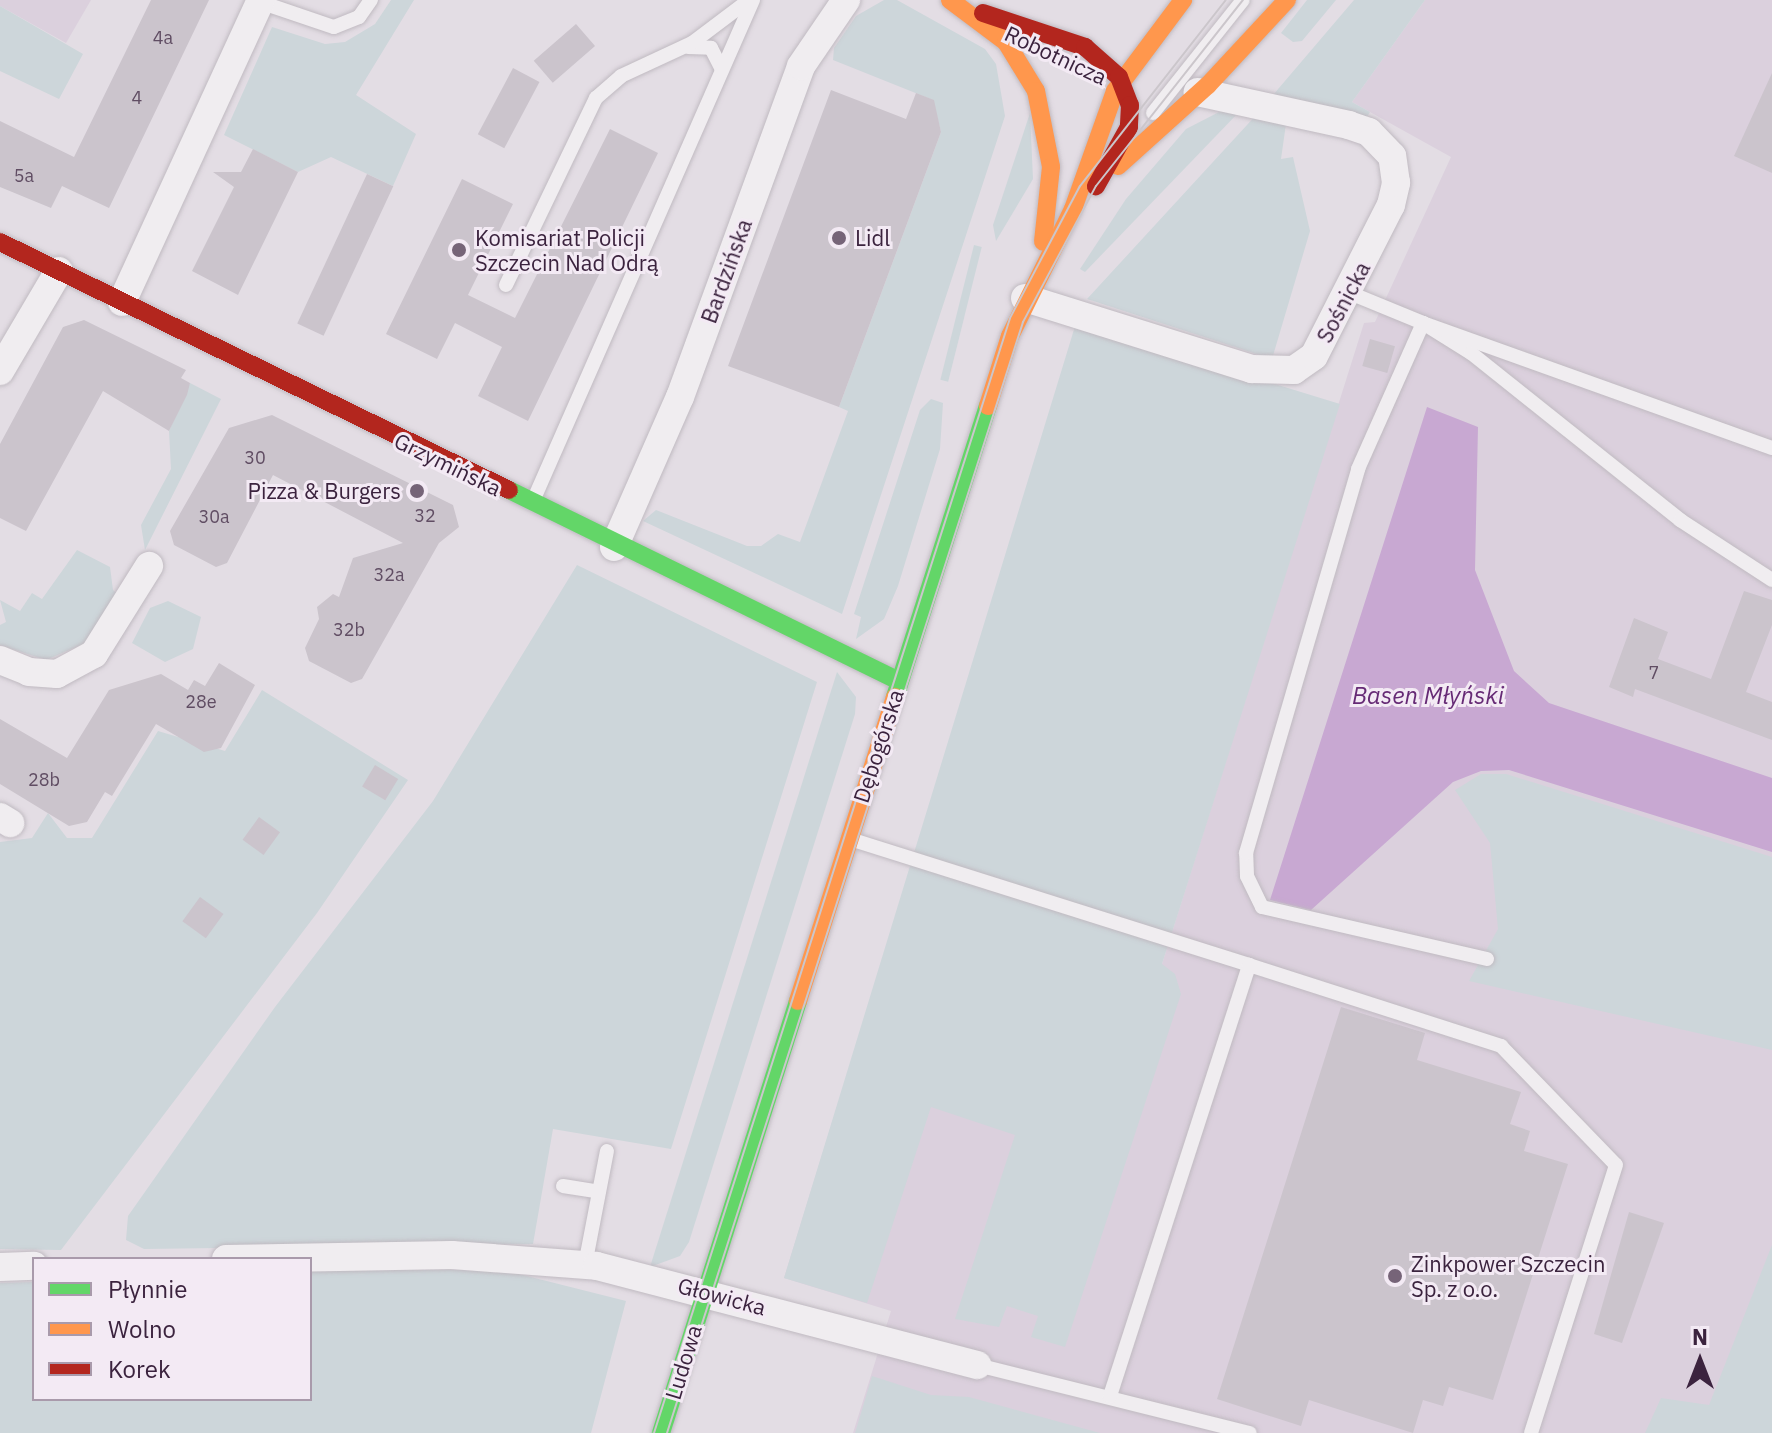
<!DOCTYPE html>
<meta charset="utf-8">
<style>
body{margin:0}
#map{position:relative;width:1772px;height:1433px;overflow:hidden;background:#e3dde4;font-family:"IBM Plex Sans",sans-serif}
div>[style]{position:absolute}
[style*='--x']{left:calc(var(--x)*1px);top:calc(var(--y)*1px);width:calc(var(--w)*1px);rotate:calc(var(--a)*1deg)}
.built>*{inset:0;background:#dbd0dd}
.green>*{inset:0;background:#cdd6da;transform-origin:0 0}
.water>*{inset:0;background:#c8a8d2}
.building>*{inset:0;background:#cbc4cc;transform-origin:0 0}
.roads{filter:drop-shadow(0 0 2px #c0bac1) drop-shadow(0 0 2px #c0bac1)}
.lane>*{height:14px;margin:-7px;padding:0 7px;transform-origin:7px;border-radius:7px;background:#f0edf0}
.street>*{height:28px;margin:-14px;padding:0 14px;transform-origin:14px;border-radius:14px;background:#f0edf0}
.fast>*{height:18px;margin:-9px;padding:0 9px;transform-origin:9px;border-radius:9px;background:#63d668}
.slow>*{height:18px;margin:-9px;padding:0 9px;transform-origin:9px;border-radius:9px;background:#ff974d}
.jam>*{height:18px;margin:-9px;padding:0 9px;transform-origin:9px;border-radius:9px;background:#b3261e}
.tram>*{height:2px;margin:-1px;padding:0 1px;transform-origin:1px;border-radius:1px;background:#cbc6cb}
.dots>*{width:22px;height:22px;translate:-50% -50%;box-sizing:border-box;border:4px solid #f3eaf4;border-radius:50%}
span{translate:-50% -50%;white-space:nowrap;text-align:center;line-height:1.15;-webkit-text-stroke:6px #f3eaf4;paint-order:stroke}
.number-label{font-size:18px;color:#604d63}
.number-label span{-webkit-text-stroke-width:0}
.street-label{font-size:22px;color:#3b233e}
.poi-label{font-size:22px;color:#3b233e}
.left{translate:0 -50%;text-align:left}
.right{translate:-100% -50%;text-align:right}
.water-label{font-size:24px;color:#662a75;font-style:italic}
.legend{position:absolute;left:32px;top:1257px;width:280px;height:144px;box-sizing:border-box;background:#f3eaf4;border:2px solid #a99aab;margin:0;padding:10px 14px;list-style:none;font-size:24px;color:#3b233e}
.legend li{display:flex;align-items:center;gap:16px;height:40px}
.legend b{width:40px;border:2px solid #a99aab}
.north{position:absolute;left:1660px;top:1321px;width:80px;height:80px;-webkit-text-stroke:6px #f3eaf4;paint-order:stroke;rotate:0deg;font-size:22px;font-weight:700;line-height:32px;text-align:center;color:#3b233e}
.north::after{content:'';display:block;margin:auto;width:28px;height:36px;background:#3b233e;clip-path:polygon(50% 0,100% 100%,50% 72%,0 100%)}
</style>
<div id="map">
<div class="built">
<i style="clip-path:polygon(0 0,91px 0,66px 43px,0 6px)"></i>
<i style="clip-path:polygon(1425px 0,1772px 0,1772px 1433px,853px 1433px,891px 1311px,784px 1278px,905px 887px,1162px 964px,1364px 323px,1375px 322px,1451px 157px,1352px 102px)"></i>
</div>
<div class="green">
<i style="clip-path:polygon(391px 0,414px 0,356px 95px,416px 134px,393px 186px,331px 157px,298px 172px,224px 135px,272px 27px,325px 44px,345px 42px,375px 24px)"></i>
<i style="clip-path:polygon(884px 0,897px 0,985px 49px,996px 64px,1005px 116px,842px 614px,643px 521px,656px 510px,747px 546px,761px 546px,778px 534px,800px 542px,848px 411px,839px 407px,941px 132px,933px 100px,833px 60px,834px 48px,856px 16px)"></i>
<i style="clip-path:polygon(1307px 0,1336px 0,1302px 41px,1293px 42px,1281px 33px)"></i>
<i style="clip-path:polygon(1354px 0,1425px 0,1352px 102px,1370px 112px,1364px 122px,1273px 95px)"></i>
<i style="clip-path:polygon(0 6px,83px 54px,59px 99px,0 71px)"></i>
<i style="clip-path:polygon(1223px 110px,1240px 111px,1085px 272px,1080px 269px,1126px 199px,1186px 129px)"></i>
<i style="clip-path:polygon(1030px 113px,1033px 179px,996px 241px,993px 225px)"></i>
<i style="clip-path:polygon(1258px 113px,1287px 117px,1281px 159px,1293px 157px,1310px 231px,1272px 359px,1087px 299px)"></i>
<i style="left:974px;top:245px;width:8px;height:139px;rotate:14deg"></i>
<i style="clip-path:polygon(1076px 323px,1340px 404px,1162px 964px,1175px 974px,1181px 994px,1065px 1347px,1031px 1337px,1038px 1316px,1007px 1306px,999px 1327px,955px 1319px,1015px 1135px,931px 1107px,867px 1303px,784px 1278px)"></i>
<i style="clip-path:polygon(190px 383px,221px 399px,145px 550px,141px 525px,171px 469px,169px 431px)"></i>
<i style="clip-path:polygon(931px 399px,943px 403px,940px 449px,898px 586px,884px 619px,856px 639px,861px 617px,854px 614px,920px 410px)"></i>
<i style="clip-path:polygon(77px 550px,110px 567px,113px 590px,120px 596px,92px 640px,46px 660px,0 645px,0 625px,6px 622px,0 600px,20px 611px,32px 593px,42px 599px)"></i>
<i style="clip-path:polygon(577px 565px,817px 682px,671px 1149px,553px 1129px,533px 1244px,144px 1249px,126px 1240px,128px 1216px,275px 1007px,433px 801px)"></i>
<i style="clip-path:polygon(168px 601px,201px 617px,193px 649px,165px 662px,132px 643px,150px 608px)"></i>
<i style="clip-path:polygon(837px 672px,856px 697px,855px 714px,689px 1242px,680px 1256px,650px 1267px)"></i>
<i style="clip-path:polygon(262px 690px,408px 780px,317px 913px,61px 1250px,0 1249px,0 842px,32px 838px,48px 813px,67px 838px,92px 838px,158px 731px,225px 751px)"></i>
<i style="clip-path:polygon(1481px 774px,1506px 774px,1772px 857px,1772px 1050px,1469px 981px,1498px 929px,1490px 843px,1455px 790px)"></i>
<i style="clip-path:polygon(1772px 1245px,1772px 1433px,1645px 1433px,1661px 1398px,1709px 1405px)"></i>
<i style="clip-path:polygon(310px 1269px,503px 1270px,626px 1301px,591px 1433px,0 1433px,0 1283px,34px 1282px,34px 1399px,310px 1399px)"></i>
<i style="clip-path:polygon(872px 1376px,931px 1395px,969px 1397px,1100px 1433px,855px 1433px)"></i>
</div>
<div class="water">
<i style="clip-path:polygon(1427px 407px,1478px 427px,1475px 570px,1514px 671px,1549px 703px,1772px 778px,1772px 852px,1509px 770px,1481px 771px,1453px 782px,1311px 910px,1270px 900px)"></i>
</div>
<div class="building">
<i style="clip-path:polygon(151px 0,209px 0,109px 208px,62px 186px,51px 208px,0 187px,0 121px,74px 157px)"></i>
<i style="left:576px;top:24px;width:29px;height:56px;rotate:49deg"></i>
<i style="left:513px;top:68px;width:30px;height:75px;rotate:28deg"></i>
<i style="clip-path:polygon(1772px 73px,1772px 173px,1734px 156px)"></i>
<i style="clip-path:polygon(831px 90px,906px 119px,916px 93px,934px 100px,941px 132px,839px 407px,728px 366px)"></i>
<i style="clip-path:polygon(610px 129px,658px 153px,528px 421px,478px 396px,502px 347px,455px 323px,437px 359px,386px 334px,462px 179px,513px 204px,468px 295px,515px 318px)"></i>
<i style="clip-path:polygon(253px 149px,298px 172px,238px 295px,192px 271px,234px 187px,213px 172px,241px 172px)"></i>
<i style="left:367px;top:174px;width:29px;height:165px;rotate:25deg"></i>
<i style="clip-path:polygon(84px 320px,186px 370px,181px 378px,190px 383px,187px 395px,169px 431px,103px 391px,26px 531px,0 518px,0 444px,63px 327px)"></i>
<i style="left:1370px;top:339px;width:26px;height:28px;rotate:16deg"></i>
<i style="clip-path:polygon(272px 415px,453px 505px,459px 527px,439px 543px,362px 679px,351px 683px,309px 661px,305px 648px,319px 619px,317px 607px,333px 594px,339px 597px,353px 558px,403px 543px,273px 475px,227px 563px,216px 567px,174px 545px,170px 531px,229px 428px)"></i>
<i style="clip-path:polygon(1744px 591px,1772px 600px,1772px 625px,1746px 692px,1772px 702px,1772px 740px,1635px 689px,1633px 697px,1609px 687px,1634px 618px,1668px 632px,1658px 659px,1711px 679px)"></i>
<i style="clip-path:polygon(219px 663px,255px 685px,221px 748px,204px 752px,156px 724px,112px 796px,105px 792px,87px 822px,69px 826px,0 784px,0 719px,67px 758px,109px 690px,161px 674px,188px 690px,194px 680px,205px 686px)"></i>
<i style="left:375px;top:765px;width:27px;height:25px;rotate:31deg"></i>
<i style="left:259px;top:817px;width:26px;height:28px;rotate:36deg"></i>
<i style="left:200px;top:897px;width:29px;height:30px;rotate:36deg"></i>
<i style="clip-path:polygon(1341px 1007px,1425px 1033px,1417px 1060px,1521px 1092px,1510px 1124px,1530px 1131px,1524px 1151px,1568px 1164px,1493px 1400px,1449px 1387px,1443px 1406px,1423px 1400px,1413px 1433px,1309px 1400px,1301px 1426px,1217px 1399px)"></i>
<i style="clip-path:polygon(1629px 1212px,1664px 1223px,1622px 1343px,1594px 1334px)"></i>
</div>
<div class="roads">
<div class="lane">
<i style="--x:260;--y:2;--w:78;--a:18.7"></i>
<i style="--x:334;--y:27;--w:27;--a:-22"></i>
<i style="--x:359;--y:17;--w:21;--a:-55"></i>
<i style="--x:688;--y:47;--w:23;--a:2"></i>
<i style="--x:711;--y:48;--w:22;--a:63"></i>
<i style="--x:1153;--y:113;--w:144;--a:-51.5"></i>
<i style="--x:506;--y:285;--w:208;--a:-64.3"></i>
<i style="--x:596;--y:98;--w:33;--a:-41"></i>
<i style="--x:621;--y:76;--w:78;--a:-24.9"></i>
<i style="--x:692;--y:43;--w:71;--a:-37"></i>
<i style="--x:1350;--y:293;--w:79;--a:22.3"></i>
<i style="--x:1423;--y:323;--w:57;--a:32"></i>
<i style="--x:1471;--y:353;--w:268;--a:38.6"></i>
<i style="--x:1680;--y:520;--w:110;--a:33.1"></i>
<i style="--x:533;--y:501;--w:547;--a:-66.29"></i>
<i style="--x:853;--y:840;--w:415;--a:17.5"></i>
<i style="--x:1487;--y:959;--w:231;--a:-167"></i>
<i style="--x:1262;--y:907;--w:34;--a:-116"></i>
<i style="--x:1247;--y:876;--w:23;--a:-92"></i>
<i style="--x:1246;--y:853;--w:400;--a:-73.7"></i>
<i style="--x:1358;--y:469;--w:160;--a:-66"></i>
<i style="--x:1423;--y:323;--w:371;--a:19.7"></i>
<i style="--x:563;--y:1186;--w:36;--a:9"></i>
<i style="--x:585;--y:1265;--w:116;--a:-79.1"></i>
<i style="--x:977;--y:1365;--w:281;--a:14"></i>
<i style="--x:1110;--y:1396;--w:453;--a:-72.1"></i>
<i style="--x:1249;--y:965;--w:265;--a:17.8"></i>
<i style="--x:1501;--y:1046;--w:165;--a:46"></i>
<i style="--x:1616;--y:1165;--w:281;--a:107.6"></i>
</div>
<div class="street">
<i style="--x:1025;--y:298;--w:238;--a:17.4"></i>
<i style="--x:1252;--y:369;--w:42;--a:1.4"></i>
<i style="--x:1294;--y:370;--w:24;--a:-35"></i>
<i style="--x:1314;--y:356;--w:169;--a:-63"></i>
<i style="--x:1391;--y:205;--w:23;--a:-77"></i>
<i style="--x:1396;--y:183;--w:27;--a:-98"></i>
<i style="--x:1392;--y:156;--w:33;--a:-134"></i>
<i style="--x:1369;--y:132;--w:21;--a:-161"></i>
<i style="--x:1349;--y:125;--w:155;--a:-167.7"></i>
<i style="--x:122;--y:302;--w:332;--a:-65.3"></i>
<i style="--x:0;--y:371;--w:116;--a:-59.5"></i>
<i style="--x:614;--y:547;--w:164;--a:-66.3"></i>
<i style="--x:680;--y:397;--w:352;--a:-69.9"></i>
<i style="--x:801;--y:66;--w:80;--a:-55.7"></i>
<i style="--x:0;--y:660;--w:31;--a:22"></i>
<i style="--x:29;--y:672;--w:28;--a:4"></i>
<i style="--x:57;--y:674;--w:42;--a:-28.4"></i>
<i style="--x:94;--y:654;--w:104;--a:-58"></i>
<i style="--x:0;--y:817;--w:12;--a:31"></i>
<i style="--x:226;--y:1259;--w:226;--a:-1"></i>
<i style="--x:452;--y:1255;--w:145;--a:4.3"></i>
<i style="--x:597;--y:1266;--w:393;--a:14.6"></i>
<i style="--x:0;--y:1267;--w:34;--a:-2"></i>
</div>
<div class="fast">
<i style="--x:509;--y:490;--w:434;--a:26.1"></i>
<i style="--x:895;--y:697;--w:305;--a:-72.3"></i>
<i style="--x:661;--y:1433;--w:453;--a:-72.4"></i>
</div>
<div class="slow">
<i style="--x:950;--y:0;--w:70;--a:36.9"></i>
<i style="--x:1006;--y:42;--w:57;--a:58.5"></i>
<i style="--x:1036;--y:91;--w:77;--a:78.8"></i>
<i style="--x:1051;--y:167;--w:75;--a:96.1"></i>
<i style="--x:1118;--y:166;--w:121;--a:-42"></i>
<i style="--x:1208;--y:85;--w:116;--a:-47.1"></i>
<i style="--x:988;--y:406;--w:73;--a:-72.6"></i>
<i style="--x:1010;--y:336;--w:142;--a:-63.6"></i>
<i style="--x:1073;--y:209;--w:125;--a:-70.4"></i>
<i style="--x:1115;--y:91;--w:114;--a:-53.2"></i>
<i style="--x:798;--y:1001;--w:319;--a:-72.3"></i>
</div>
<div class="jam">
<i style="--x:983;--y:13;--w:108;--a:18.4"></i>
<i style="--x:1085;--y:47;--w:45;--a:41.4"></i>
<i style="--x:1119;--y:77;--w:30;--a:69"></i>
<i style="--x:1130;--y:105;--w:22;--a:93"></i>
<i style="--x:1129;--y:127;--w:68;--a:119.2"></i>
<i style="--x:0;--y:242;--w:566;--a:25.98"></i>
</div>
</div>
<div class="tram">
<i style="--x:654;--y:1433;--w:1170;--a:-72.29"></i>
<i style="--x:1010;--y:318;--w:149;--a:-62.1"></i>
<i style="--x:1080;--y:186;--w:236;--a:-51.9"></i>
<i style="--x:667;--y:1433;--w:1167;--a:-72.23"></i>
<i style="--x:1023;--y:322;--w:154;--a:-61.8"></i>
<i style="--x:1096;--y:186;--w:237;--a:-51.7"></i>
</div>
<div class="dots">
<i style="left:839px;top:238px;background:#766478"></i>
<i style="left:459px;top:250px;background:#766478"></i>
<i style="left:417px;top:491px;background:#766478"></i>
<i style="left:1395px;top:1276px;background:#766478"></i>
</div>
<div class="number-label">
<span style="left:163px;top:38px">4a</span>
<span style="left:137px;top:98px">4</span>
<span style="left:24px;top:176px">5a</span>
<span style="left:255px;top:458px">30</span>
<span style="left:425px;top:516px">32</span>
<span style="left:214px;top:517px">30a</span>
<span style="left:389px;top:575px">32a</span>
<span style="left:349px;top:630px">32b</span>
<span style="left:1654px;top:673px">7</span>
<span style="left:201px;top:702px">28e</span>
<span style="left:44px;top:780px">28b</span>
</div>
<div class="street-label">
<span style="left:1056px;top:55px;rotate:25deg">Robotnicza</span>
<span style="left:726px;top:271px;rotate:-70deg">Bardzińska</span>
<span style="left:1343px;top:302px;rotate:-62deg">Sośnicka</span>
<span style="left:448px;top:464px;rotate:26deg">Grzymińska</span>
<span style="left:878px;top:746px;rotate:-72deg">Dębogórska</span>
<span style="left:722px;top:1296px;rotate:15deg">Głowicka</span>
<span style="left:683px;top:1362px;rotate:-73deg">Ludowa</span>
</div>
<div class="poi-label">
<span class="left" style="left:475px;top:250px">Komisariat Policji<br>Szczecin Nad Odrą</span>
<span class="left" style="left:855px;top:238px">Lidl</span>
<span class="right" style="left:401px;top:491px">Pizza &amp; Burgers</span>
<span class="left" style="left:1411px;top:1276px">Zinkpower Szczecin<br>Sp. z o.o.</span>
</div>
<div class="water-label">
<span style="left:1428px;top:696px">Basen Młyński</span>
</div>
<ul class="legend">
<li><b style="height:10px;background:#63d668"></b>Płynnie</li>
<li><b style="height:10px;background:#ff974d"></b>Wolno</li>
<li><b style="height:10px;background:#b3261e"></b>Korek</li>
</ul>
<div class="north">N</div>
</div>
